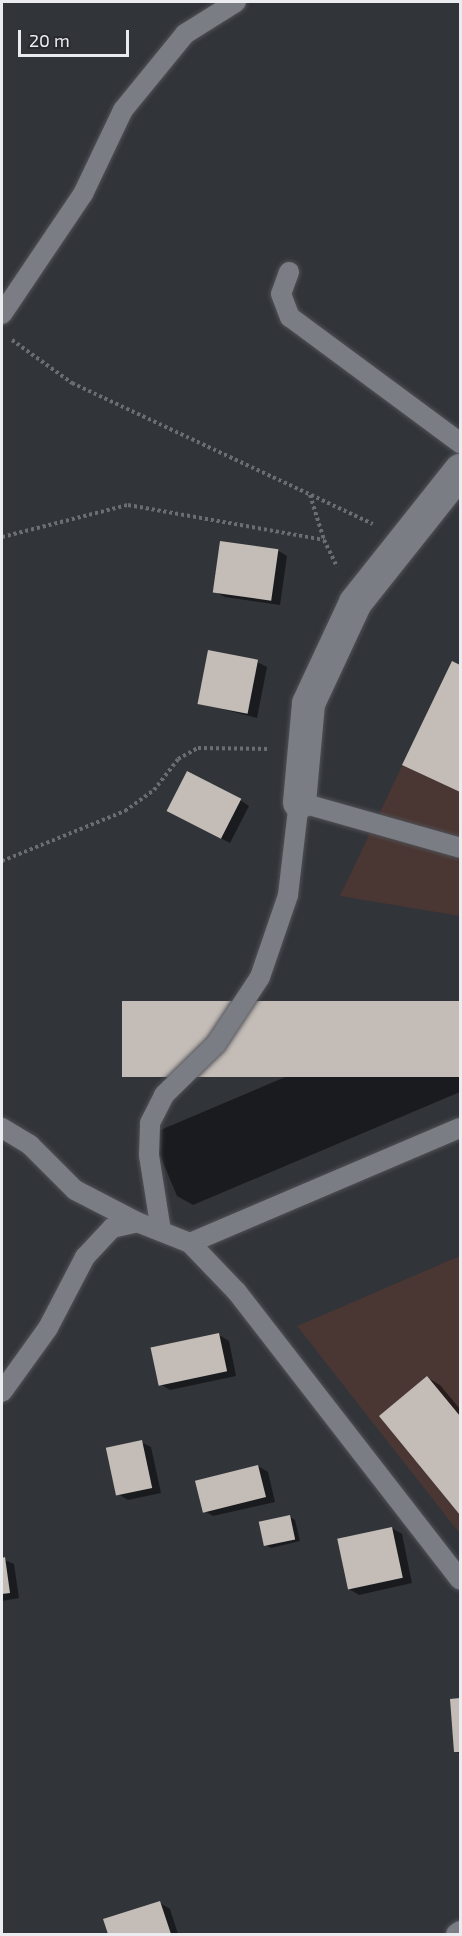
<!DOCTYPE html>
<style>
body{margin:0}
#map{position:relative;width:462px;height:1936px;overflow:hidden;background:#313439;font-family:"Exo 2",sans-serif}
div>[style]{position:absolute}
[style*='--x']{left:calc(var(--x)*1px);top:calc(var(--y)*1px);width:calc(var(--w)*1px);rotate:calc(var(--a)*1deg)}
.industrial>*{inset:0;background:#4a3633}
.shadow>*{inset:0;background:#0007}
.building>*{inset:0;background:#c3bcb7;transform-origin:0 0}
.path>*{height:4px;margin-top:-2px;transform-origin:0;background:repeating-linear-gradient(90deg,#6a6d71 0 3px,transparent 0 6px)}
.roads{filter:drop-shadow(0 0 2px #505156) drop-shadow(0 0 2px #505156)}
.lane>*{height:20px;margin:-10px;padding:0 10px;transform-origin:10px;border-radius:10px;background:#7b7d84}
.street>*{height:33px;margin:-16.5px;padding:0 16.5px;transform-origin:16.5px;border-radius:16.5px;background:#7b7d84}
span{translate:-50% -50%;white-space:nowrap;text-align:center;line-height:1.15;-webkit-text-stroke:6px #282a2f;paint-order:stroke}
.frame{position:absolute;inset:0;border:3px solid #ebecf0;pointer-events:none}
.scale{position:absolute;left:18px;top:30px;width:111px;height:27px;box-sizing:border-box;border:3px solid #ebecf0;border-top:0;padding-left:8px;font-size:18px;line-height:21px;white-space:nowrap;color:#ebecf0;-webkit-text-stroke:4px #282a2f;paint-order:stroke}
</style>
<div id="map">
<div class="industrial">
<i style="clip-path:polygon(452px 661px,460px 665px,460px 916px,340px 896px)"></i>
<i style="clip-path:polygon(460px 1256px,460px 1534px,297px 1326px)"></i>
</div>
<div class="shadow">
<i style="clip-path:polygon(277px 550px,287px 556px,280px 605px,225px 597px,215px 592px)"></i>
<i style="clip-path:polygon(257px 662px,267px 667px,257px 718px,199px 703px)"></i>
<i style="clip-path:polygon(453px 663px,460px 666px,460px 792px,417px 772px)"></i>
<i style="clip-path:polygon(240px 800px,249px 806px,230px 843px,178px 816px)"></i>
<i style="clip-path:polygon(460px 1003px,460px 1092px,193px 1205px,177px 1196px,151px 1134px)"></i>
<i style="clip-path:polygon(219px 1335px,229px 1341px,236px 1376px,170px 1390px,160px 1384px)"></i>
<i style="clip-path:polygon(428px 1378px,440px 1385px,460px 1409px,460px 1513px,381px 1416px)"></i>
<i style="clip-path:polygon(141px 1442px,151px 1447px,161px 1493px,128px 1500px,118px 1494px)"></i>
<i style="clip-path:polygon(258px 1466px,268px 1472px,275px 1502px,213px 1516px,203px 1510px)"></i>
<i style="clip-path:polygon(290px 1517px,295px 1520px,300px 1541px,271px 1548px,266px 1545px)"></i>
<i style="clip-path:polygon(392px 1528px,402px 1534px,412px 1583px,359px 1595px,349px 1589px)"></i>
<i style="clip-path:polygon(2px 1559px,14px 1564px,19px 1598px,2px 1601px)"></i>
<i style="clip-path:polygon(460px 1699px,460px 1754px,456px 1751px,452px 1700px)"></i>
<i style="clip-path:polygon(160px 1903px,170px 1909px,178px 1934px,110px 1934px,105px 1920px)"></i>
</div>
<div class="building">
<i style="left:220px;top:541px;width:59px;height:52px;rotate:8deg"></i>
<i style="left:208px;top:650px;width:51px;height:55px;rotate:11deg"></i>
<i style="clip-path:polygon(452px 661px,460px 665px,460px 792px,402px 765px)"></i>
<i style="left:187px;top:771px;width:61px;height:45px;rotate:27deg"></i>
<i style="left:460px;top:1001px;width:76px;height:338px;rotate:90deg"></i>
<i style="left:219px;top:1333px;width:39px;height:70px;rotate:78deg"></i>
<i style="clip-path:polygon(427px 1376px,460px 1416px,460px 1515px,379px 1416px)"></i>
<i style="left:142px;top:1440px;width:49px;height:37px;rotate:78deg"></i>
<i style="left:258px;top:1465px;width:33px;height:65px;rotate:76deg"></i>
<i style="left:290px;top:1515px;width:25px;height:32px;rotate:78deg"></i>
<i style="left:392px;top:1527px;width:52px;height:56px;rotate:78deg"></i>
<i style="clip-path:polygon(5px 1557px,10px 1593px,2px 1594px,2px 1558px)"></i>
<i style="clip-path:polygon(460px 1698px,460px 1752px,454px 1752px,450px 1699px)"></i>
<i style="clip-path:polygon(160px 1901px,171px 1934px,108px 1934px,103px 1919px)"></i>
</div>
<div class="path">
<i style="--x:12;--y:340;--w:74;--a:35.6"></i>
<i style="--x:72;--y:383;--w:332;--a:25.1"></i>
<i style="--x:310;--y:495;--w:47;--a:72.7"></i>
<i style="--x:2;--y:537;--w:130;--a:-14.3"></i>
<i style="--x:128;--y:505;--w:199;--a:10.1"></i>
<i style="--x:324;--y:540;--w:30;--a:64"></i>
<i style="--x:2;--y:861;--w:133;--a:-22.1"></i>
<i style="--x:125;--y:811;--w:36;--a:-36"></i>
<i style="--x:154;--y:790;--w:39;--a:-52"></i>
<i style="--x:178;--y:759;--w:23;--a:-29"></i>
<i style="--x:198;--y:748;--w:72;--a:0.8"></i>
</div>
<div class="roads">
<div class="lane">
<i style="--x:289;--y:272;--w:23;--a:110"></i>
<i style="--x:281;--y:294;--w:25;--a:69"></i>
<i style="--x:290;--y:317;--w:212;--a:36.5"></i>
<i style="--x:2;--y:314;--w:145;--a:-56"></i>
<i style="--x:83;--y:194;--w:93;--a:-64.5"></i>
<i style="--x:123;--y:110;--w:98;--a:-50.8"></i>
<i style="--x:185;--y:34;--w:60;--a:-32.1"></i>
<i style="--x:2;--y:1128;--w:33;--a:31"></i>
<i style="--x:30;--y:1145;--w:64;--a:45"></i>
<i style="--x:75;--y:1190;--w:70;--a:27.3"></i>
<i style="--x:137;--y:1222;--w:57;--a:21.6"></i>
<i style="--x:190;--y:1243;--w:68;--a:46.2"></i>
<i style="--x:237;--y:1292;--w:364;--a:52.2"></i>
<i style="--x:161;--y:1231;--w:77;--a:-99"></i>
<i style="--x:149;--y:1155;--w:32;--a:-88"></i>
<i style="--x:150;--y:1123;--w:31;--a:-63"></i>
<i style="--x:164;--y:1095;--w:73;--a:-44.4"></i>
<i style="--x:216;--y:1044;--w:80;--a:-56.7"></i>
<i style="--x:260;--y:977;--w:87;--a:-71.1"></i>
<i style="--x:288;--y:895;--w:94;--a:-83.3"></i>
<i style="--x:299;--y:802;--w:167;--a:15.9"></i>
<i style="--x:190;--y:1243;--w:293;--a:-23.1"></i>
<i style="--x:2;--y:1392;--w:79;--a:-54.3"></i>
<i style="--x:48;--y:1328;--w:80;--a:-62.5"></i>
<i style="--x:85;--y:1257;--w:40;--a:-47"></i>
<i style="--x:112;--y:1228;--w:26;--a:-13"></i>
<i style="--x:456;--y:1934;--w:5;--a:-37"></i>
</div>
<div class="street">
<i style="--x:299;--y:802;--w:99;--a:-84.8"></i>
<i style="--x:308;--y:703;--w:111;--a:-65"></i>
<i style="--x:355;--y:602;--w:169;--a:-51.5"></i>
</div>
</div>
<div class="frame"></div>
<div class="scale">20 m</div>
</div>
